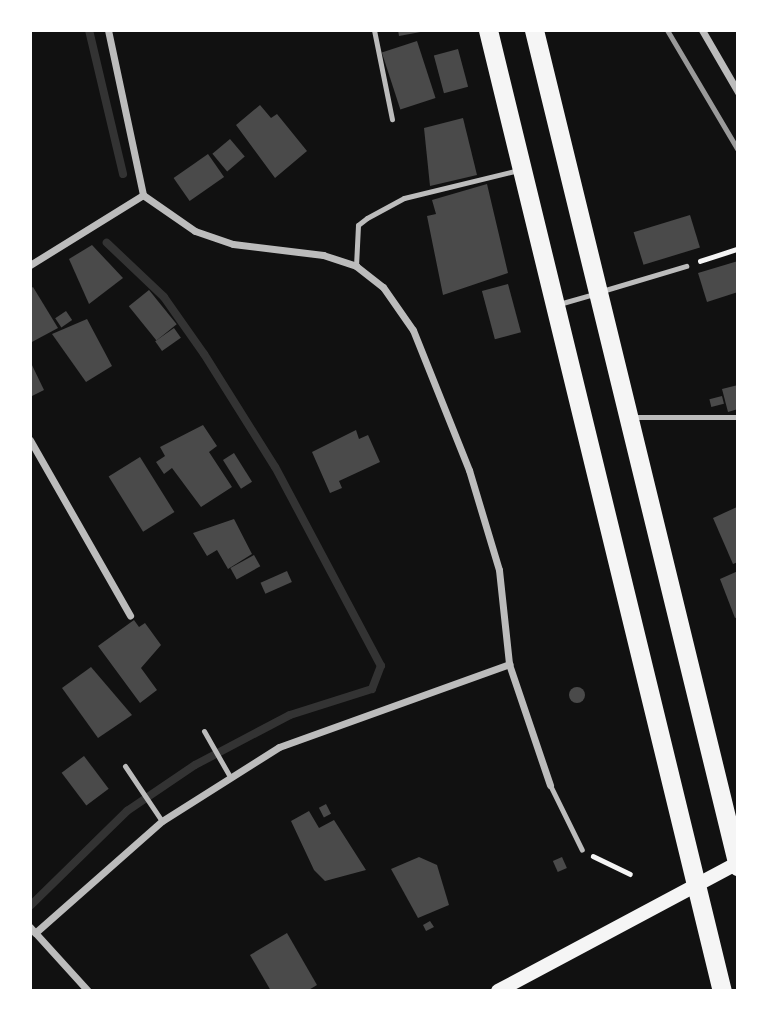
<!DOCTYPE html>
<style>
body{margin:0}
#map{position:relative;width:768px;height:1021px;overflow:hidden;background:#111;font-family:Arial,sans-serif}
div>[style]{position:absolute}
[style*='--x']{left:calc(var(--x)*1px);top:calc(var(--y)*1px);width:calc(var(--w)*1px);rotate:calc(var(--a)*1deg)}
.stream>*{height:8px;margin:-4px;padding:0 4px;transform-origin:4px;border-radius:4px;background:#333}
.building>*{inset:0;background:#4a4a4a;transform-origin:0 0}
.round{border-radius:50%}
.path>*{height:4.5px;margin:-2.25px;padding:0 2.25px;transform-origin:2.25px;border-radius:2.25px;background:#f5f5f5}
.service>*{height:5px;margin:-2.5px;padding:0 2.5px;transform-origin:2.5px;border-radius:2.5px;background:#bcbcbc}
.minor>*{height:7px;margin:-3.5px;padding:0 3.5px;transform-origin:3.5px;border-radius:3.5px;background:#bcbcbc}
.secondary>*{height:14px;margin:-7px;padding:0 7px;transform-origin:7px;border-radius:7px;background:#f5f5f5}
.trunk>*{height:19px;margin:-9.5px;padding:0 9.5px;transform-origin:9.5px;border-radius:9.5px;background:#f5f5f5}
.rail>*{height:5px;margin:-2.5px;padding:0 2.5px;transform-origin:2.5px;border-radius:2.5px;background:#9a9a9a}
span{translate:-50% -50%;white-space:nowrap;text-align:center;line-height:1.15;-webkit-text-stroke:7px #fff;paint-order:stroke}
.frame{position:absolute;inset:0;border:32px solid #fff;pointer-events:none}
</style>
<div id="map">
<div class="stream">
<i style="--x:89;--y:30;--w:148;--a:76.7"></i>
<i style="--x:30;--y:906;--w:136;--a:-44.4"></i>
<i style="--x:127;--y:811;--w:82;--a:-34.1"></i>
<i style="--x:195;--y:765;--w:107;--a:-27.8"></i>
<i style="--x:290;--y:715;--w:86;--a:-17.6"></i>
<i style="--x:372;--y:689;--w:25;--a:-69"></i>
<i style="--x:381;--y:666;--w:225;--a:-118"></i>
<i style="--x:275;--y:467;--w:133;--a:-122.1"></i>
<i style="--x:204;--y:354;--w:70;--a:-125.1"></i>
<i style="--x:164;--y:297;--w:79;--a:-136.5"></i>
</div>
<div class="building">
<i style="clip-path:polygon(398px 30px,426px 30px,426px 31px,399px 36px)"></i>
<i style="left:417px;top:41px;width:60px;height:37px;rotate:72deg"></i>
<i style="left:458px;top:49px;width:39px;height:25px;rotate:75deg"></i>
<i style="clip-path:polygon(260px 105px,271px 118px,277px 114px,307px 151px,275px 178px,236px 125px)"></i>
<i style="clip-path:polygon(463px 118px,477px 175px,430px 186px,424px 128px)"></i>
<i style="left:230px;top:139px;width:23px;height:23px;rotate:50deg"></i>
<i style="left:208px;top:154px;width:28px;height:42px;rotate:55deg"></i>
<i style="clip-path:polygon(487px 184px,508px 273px,443px 295px,427px 216px,436px 214px,432px 200px)"></i>
<i style="left:690px;top:215px;width:34px;height:59px;rotate:73deg"></i>
<i style="clip-path:polygon(92px 245px,123px 278px,89px 304px,69px 259px)"></i>
<i style="clip-path:polygon(738px 261px,738px 292px,707px 302px,698px 273px)"></i>
<i style="left:508px;top:284px;width:50px;height:27px;rotate:75deg"></i>
<i style="clip-path:polygon(33px 287px,58px 328px,30px 343px,30px 289px)"></i>
<i style="left:149px;top:290px;width:44px;height:26px;rotate:51deg"></i>
<i style="left:66px;top:311px;width:11px;height:13px;rotate:56deg"></i>
<i style="clip-path:polygon(87px 319px,112px 366px,86px 382px,52px 334px)"></i>
<i style="left:174px;top:328px;width:12px;height:23px;rotate:55deg"></i>
<i style="clip-path:polygon(30px 361px,44px 390px,30px 397px)"></i>
<i style="clip-path:polygon(738px 385px,738px 409px,728px 412px,722px 389px)"></i>
<i style="left:722px;top:396px;width:8px;height:13px;rotate:76deg"></i>
<i style="clip-path:polygon(203px 425px,217px 446px,209px 452px,232px 487px,201px 507px,172px 468px,164px 474px,156px 462px,165px 456px,160px 447px)"></i>
<i style="clip-path:polygon(356px 430px,359px 439px,368px 435px,380px 462px,339px 481px,342px 488px,330px 493px,312px 452px)"></i>
<i style="left:234px;top:453px;width:34px;height:13px;rotate:58deg"></i>
<i style="left:140px;top:457px;width:65px;height:37px;rotate:58deg"></i>
<i style="clip-path:polygon(737px 507px,738px 562px,733px 564px,713px 518px)"></i>
<i style="clip-path:polygon(234px 519px,252px 554px,228px 569px,217px 550px,207px 556px,193px 533px)"></i>
<i style="left:254px;top:555px;width:13px;height:27px;rotate:61deg"></i>
<i style="left:287px;top:571px;width:12px;height:29px;rotate:66deg"></i>
<i style="clip-path:polygon(738px 571px,738px 617px,735px 618px,720px 579px)"></i>
<i style="clip-path:polygon(134px 620px,139px 627px,145px 623px,161px 645px,141px 668px,157px 690px,140px 703px,98px 646px)"></i>
<i style="clip-path:polygon(91px 667px,132px 715px,98px 738px,62px 688px)"></i>
<i class="round" style="left:569px;top:687px;width:16px;height:16px"></i>
<i style="left:84px;top:756px;width:41px;height:28px;rotate:53deg"></i>
<i style="left:326px;top:804px;width:11px;height:8px;rotate:63deg"></i>
<i style="clip-path:polygon(309px 811px,319px 828px,334px 820px,366px 870px,325px 881px,314px 870px,291px 821px)"></i>
<i style="clip-path:polygon(419px 857px,437px 865px,449px 905px,418px 918px,391px 869px)"></i>
<i style="left:562px;top:857px;width:12px;height:10px;rotate:66deg"></i>
<i style="clip-path:polygon(430px 921px,434px 927px,426px 931px,423px 925px)"></i>
<i style="clip-path:polygon(287px 933px,317px 985px,307px 991px,271px 991px,250px 955px)"></i>
</div>
<div class="path">
<i style="--x:700;--y:261;--w:40;--a:-18"></i>
<i style="--x:593;--y:856;--w:41;--a:25.9"></i>
</div>
<div class="service">
<i style="--x:374;--y:30;--w:91;--a:78.6"></i>
<i style="--x:356;--y:266;--w:41;--a:-87.2"></i>
<i style="--x:358;--y:225;--w:11;--a:-38"></i>
<i style="--x:367;--y:218;--w:42;--a:-28.4"></i>
<i style="--x:404;--y:198;--w:118;--a:-13.7"></i>
<i style="--x:602;--y:291;--w:88;--a:-16.6"></i>
<i style="--x:559;--y:304;--w:35;--a:-16"></i>
<i style="--x:633;--y:417;--w:105;--a:0"></i>
<i style="--x:204;--y:731;--w:51;--a:60.4"></i>
<i style="--x:125;--y:766;--w:66;--a:56.1"></i>
<i style="--x:550;--y:785;--w:72;--a:63.8"></i>
</div>
<div class="minor">
<i style="--x:108;--y:30;--w:169;--a:78"></i>
<i style="--x:143;--y:195;--w:63;--a:34.7"></i>
<i style="--x:195;--y:231;--w:40;--a:18.9"></i>
<i style="--x:233;--y:244;--w:91;--a:7"></i>
<i style="--x:323;--y:255;--w:35;--a:18"></i>
<i style="--x:356;--y:266;--w:34;--a:38"></i>
<i style="--x:383;--y:287;--w:52;--a:55.1"></i>
<i style="--x:413;--y:330;--w:151;--a:68.2"></i>
<i style="--x:469;--y:470;--w:104;--a:73.3"></i>
<i style="--x:499;--y:570;--w:95;--a:83.9"></i>
<i style="--x:509;--y:664;--w:128;--a:71.3"></i>
<i style="--x:702;--y:30;--w:72;--a:59.9"></i>
<i style="--x:30;--y:265;--w:133;--a:-31.8"></i>
<i style="--x:30;--y:440;--w:202;--a:60.3"></i>
<i style="--x:30;--y:927;--w:86;--a:47.8"></i>
<i style="--x:35;--y:933;--w:169;--a:-41.4"></i>
<i style="--x:162;--y:821;--w:138;--a:-32.3"></i>
<i style="--x:279;--y:747;--w:245;--a:-19.8"></i>
</div>
<div class="secondary">
<i style="--x:498;--y:991;--w:272;--a:-28.1"></i>
</div>
<div class="trunk">
<i style="--x:488;--y:30;--w:989;--a:76.32"></i>
<i style="--x:534;--y:30;--w:861;--a:76.29"></i>
</div>
<div class="rail">
<i style="--x:667;--y:30;--w:139;--a:59.4"></i>
</div>
<div class="frame"></div>
</div>
